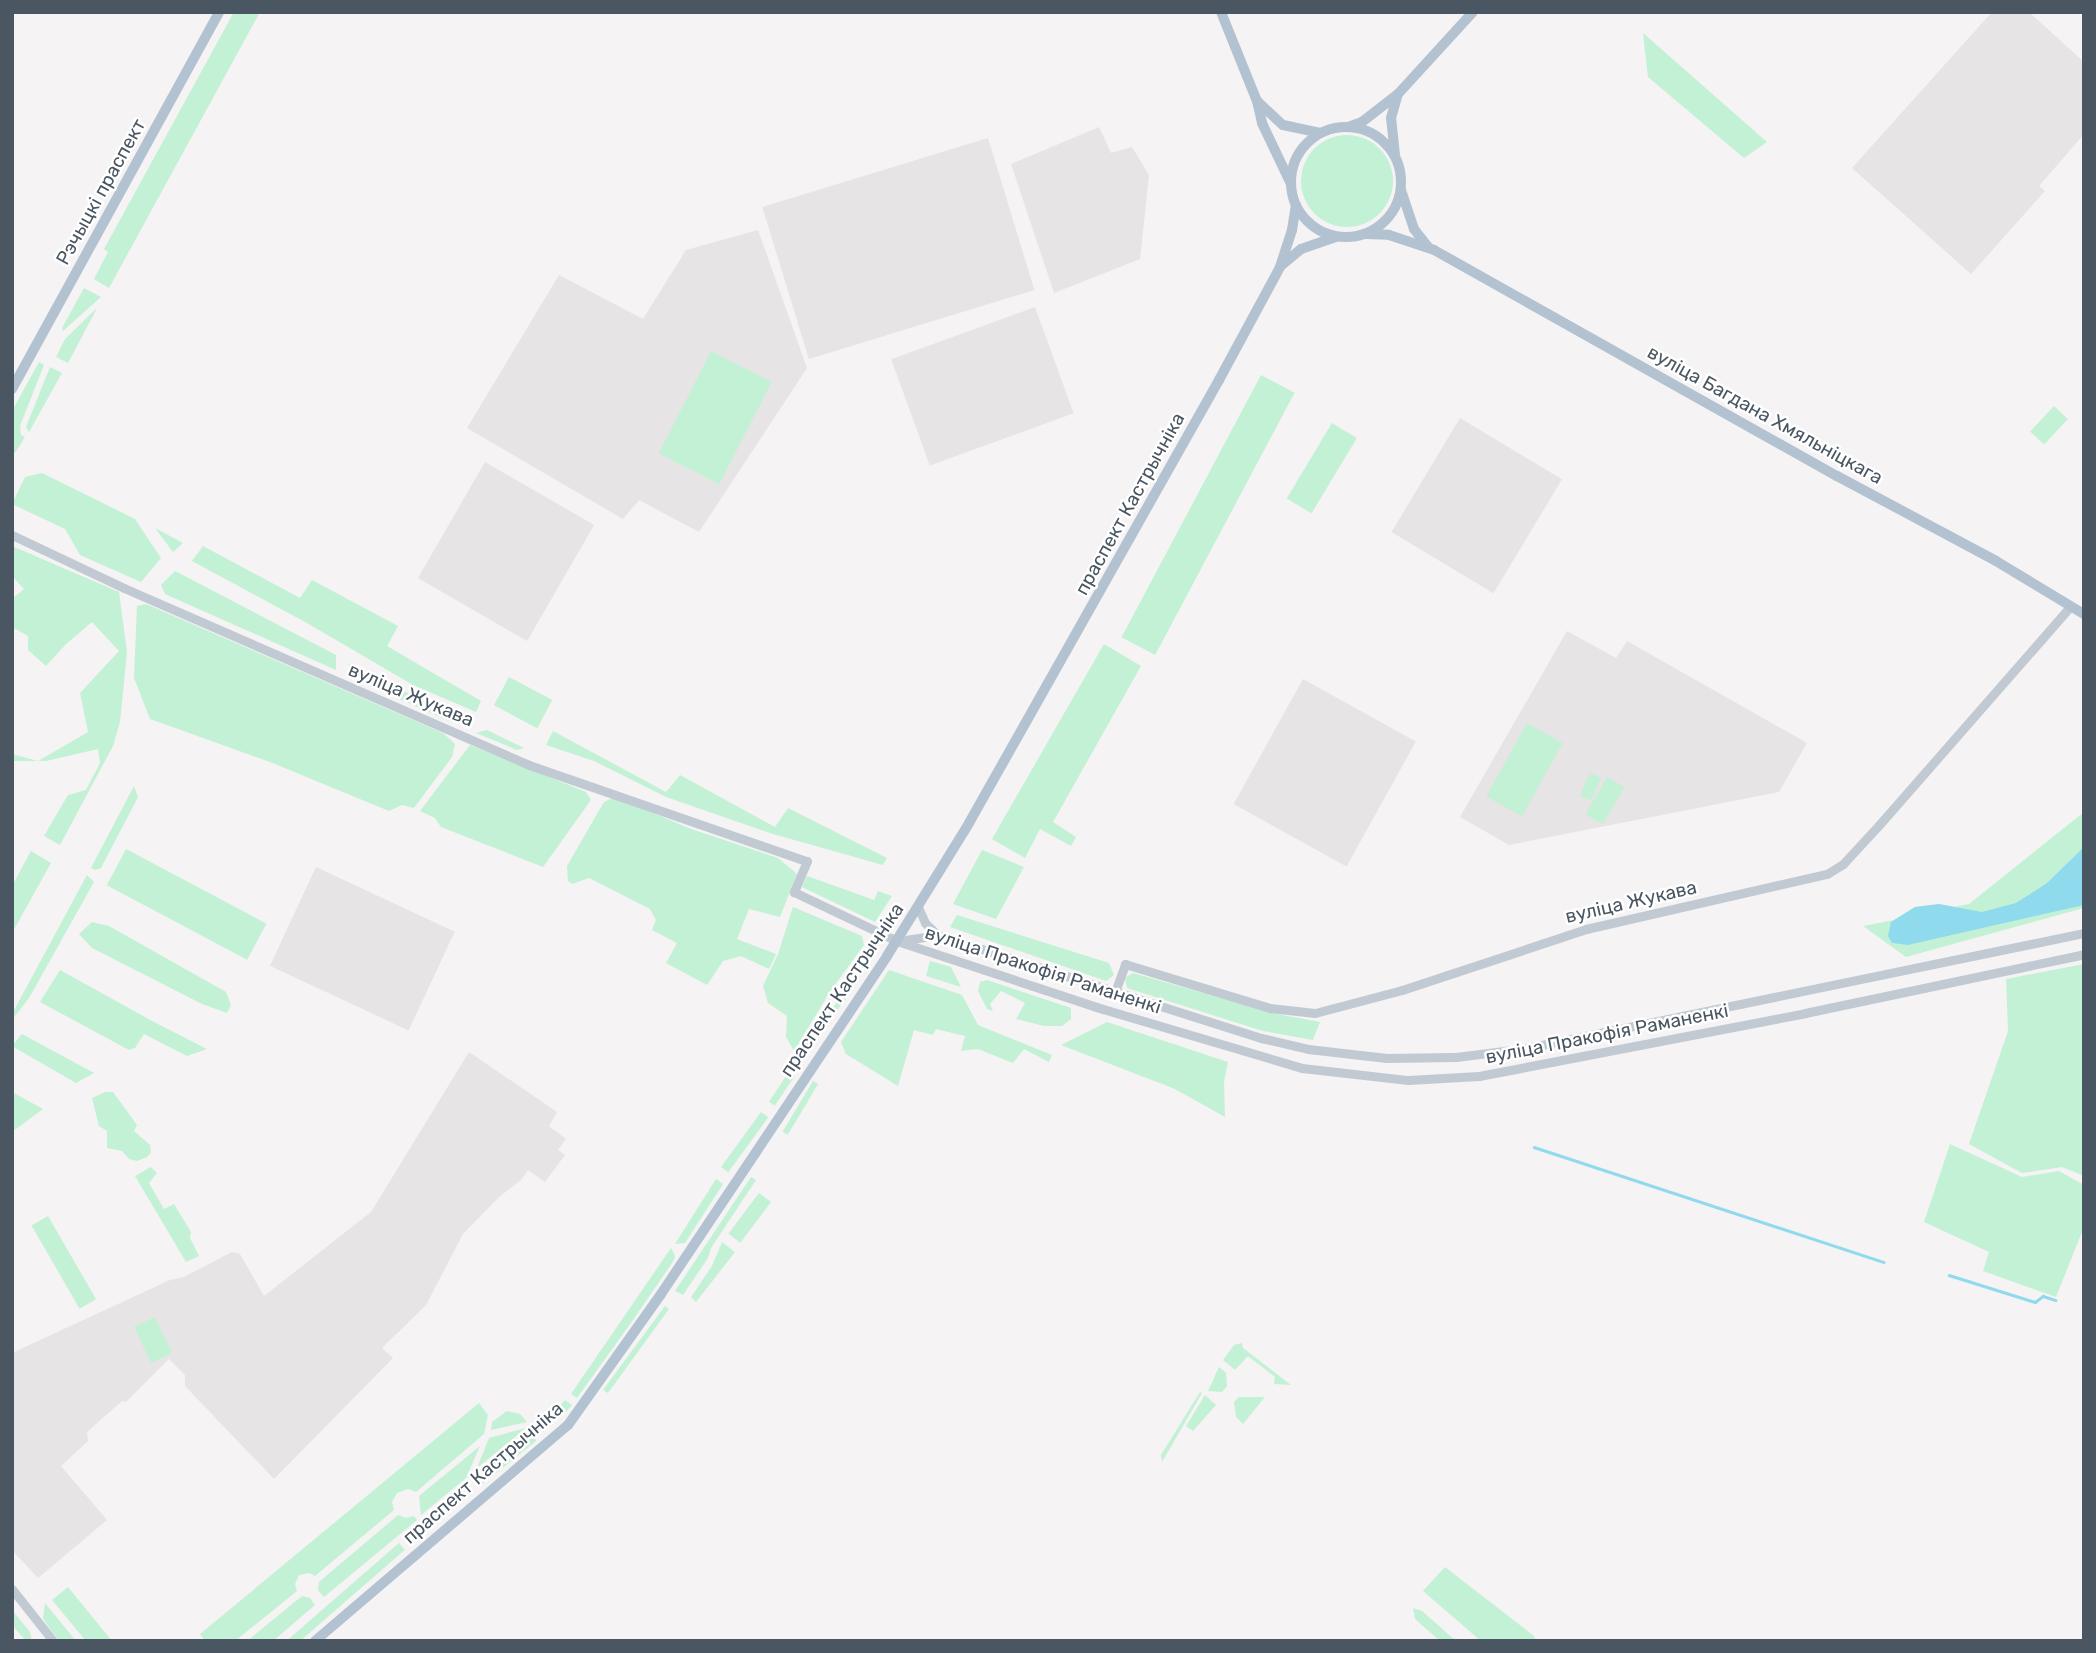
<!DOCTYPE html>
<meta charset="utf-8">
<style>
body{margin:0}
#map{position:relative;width:2096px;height:1653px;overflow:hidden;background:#f5f3f3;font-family:Rubik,sans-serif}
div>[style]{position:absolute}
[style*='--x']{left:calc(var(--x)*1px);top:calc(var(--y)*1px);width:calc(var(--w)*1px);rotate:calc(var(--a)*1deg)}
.education>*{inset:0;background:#e6e4e5;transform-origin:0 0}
.green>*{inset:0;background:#c3f1d5;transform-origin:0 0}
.round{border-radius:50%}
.water>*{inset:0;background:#90daee}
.stream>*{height:2.5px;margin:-1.25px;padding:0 1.25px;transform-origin:1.25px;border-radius:1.25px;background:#90daee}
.minor>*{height:9px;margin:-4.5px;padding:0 4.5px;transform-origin:4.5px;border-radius:4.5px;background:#c1cad2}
.major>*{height:10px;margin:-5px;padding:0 5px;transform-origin:5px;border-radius:5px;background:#b3c2d1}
.major>.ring{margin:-5px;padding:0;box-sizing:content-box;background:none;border:10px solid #b3c2d1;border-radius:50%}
span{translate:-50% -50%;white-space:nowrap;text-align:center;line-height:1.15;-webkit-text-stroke:5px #fff;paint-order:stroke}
.street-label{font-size:19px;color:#4a5661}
.frame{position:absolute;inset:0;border:14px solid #4a5661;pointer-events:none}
</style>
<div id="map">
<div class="education">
<i style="clip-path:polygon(1992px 12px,2029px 12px,2084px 62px,2084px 134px,2039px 186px,2045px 191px,1971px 274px,1852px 168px)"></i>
<i style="clip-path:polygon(1099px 127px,1111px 153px,1132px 147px,1149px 175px,1140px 259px,1054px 293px,1011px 164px)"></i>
<i style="left:988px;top:138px;width:159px;height:236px;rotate:73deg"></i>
<i style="clip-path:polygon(758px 230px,807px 368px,699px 532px,639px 500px,623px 519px,467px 428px,559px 275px,643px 319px,686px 250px)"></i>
<i style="left:1035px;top:307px;width:113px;height:153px;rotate:70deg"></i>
<i style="left:1460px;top:418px;width:119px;height:133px;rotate:31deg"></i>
<i style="left:485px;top:462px;width:126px;height:134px;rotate:30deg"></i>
<i style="clip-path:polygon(1567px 631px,1616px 658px,1627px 641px,1807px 743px,1779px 792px,1509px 845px,1460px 817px)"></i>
<i style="left:1303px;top:679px;width:129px;height:143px;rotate:29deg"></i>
<i style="left:316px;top:867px;width:153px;height:109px;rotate:25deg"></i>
<i style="clip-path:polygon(469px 1052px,557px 1112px,549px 1126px,566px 1139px,558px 1150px,565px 1155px,545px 1182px,528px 1170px,521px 1180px,499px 1197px,463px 1234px,426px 1305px,382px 1348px,393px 1358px,274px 1479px,185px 1386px,185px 1375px,169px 1359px,126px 1402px,122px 1401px,87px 1432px,88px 1441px,61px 1466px,107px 1520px,38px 1578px,12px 1550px,12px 1353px,170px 1280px,184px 1277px,232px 1252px,240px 1254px,264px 1296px,371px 1212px)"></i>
</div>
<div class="green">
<i style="clip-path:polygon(234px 12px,260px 12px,109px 288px,94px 279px,108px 252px,104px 249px)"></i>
<i style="clip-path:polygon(1643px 33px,1767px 142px,1744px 158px,1648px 77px)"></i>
<i class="round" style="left:1301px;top:135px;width:92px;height:92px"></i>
<i style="clip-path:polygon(84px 288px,101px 297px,63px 331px,62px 328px)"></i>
<i style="clip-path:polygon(97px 308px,68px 363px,56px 357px,65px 339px)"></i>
<i style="left:711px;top:351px;width:68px;height:115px;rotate:27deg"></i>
<i style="clip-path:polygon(39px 362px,44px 365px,20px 426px,21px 435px,25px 437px,15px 453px,12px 452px,12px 411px)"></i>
<i style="clip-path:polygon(50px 367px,62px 373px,29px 432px,26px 427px)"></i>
<i style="left:1261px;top:375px;width:38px;height:297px;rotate:28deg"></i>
<i style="left:2054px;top:406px;width:19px;height:35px;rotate:43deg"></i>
<i style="left:1332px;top:423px;width:29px;height:88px;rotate:31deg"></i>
<i style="clip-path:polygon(42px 473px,135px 519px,161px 558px,141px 582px,80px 555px,65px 529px,12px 504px,25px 477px)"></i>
<i style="clip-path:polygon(155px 528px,183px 543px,173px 552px)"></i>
<i style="clip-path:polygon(12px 546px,119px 592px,127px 652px,120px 722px,113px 746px,60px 845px,44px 836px,68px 795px,86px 790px,100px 763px,98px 749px,46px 761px,13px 761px,12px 754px,38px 761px,88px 732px,80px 693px,119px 651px,92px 622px,66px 644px,46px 666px,28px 650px,28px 636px,12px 627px,12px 599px,24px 589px,12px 576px)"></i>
<i style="clip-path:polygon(203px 546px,300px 598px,312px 580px,398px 626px,387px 646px,481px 701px,476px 712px,413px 685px,307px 623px,192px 561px)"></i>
<i style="clip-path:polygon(175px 571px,336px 655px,336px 670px,165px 594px,161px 585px)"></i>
<i style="clip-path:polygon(146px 604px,443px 733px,455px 744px,452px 757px,414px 808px,402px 805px,389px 811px,270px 762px,150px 719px,134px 678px,137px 606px)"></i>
<i style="clip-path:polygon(1104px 644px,1141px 666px,1053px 822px,1076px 837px,1071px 846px,1040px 829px,1025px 858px,992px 839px)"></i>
<i style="clip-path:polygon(349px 663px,382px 681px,465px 720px,451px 722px,350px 677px)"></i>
<i style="left:509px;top:677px;width:49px;height:32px;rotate:28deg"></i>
<i style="left:1527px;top:723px;width:41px;height:84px;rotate:29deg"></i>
<i style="clip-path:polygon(487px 730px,524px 748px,517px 750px,476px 733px)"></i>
<i style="clip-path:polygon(553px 731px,666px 792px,680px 775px,775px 827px,788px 808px,887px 858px,883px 865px,773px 834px,666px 797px,594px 761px,546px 745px)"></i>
<i style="clip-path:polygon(470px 745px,586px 792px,591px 800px,543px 867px,441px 827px,435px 818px,420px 811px)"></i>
<i style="left:1590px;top:773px;width:12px;height:25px;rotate:24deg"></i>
<i style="left:1607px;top:777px;width:20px;height:43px;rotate:30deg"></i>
<i style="clip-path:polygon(134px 786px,138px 797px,101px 868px,95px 870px,91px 868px)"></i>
<i style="clip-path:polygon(615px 797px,691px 829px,778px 858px,797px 874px,780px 917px,749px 909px,737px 939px,776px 954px,769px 969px,741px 956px,723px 961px,707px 985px,666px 963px,677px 943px,652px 930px,656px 920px,650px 909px,589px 878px,572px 884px,568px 881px,567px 866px,604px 802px)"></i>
<i style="clip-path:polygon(2084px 812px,2084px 908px,1906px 957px,1863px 926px,1894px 920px,1915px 907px,1939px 904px,1953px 907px,1969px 904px)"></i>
<i style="left:126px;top:849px;width:159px;height:41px;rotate:28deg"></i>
<i style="clip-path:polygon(982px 850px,1024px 867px,996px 919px,953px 904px)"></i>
<i style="clip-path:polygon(31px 851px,51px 863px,12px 933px,12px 886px)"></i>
<i style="clip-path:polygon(87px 875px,94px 882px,29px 998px,12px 1020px,12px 1014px)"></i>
<i style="clip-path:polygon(807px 876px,874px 900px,878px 891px,892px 896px,875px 922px,802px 887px)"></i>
<i style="clip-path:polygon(793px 907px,862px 936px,864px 945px,831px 990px,794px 1051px,786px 1037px,787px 1016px,768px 1003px,763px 986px,778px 954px)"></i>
<i style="clip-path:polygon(957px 915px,1109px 963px,1114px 975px,1106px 981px,950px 927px)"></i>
<i style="clip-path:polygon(92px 922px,109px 926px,226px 992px,231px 1005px,227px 1013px,202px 1004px,92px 948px,79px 934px)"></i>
<i style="clip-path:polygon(930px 961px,951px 967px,961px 987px,926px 976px)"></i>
<i style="clip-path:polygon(2084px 964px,2084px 1176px,2062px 1167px,2022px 1173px,1969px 1144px,2008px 1031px,2006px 979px)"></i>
<i style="clip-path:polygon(60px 970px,154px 1022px,207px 1049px,187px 1056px,144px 1034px,135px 1048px,129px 1050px,40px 1002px)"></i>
<i style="clip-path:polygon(889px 970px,962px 995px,978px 1025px,1052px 1055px,1049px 1062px,1024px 1049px,1013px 1063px,978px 1049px,961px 1051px,965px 1036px,936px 1029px,933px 1035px,914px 1030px,898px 1086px,846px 1054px,841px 1042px)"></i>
<i style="clip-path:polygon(1133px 973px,1277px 1014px,1320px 1022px,1313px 1040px,1263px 1031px,1127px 988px,1125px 978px)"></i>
<i style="clip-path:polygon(987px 980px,1071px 1008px,1071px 1019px,1062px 1026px,1044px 1026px,1016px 1019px,1025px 1003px,1001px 991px,990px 1004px,993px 1011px,987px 1009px,978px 991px,980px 982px)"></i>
<i style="left:843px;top:994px;width:5px;height:69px;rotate:37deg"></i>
<i style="clip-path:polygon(1107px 1022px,1228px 1062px,1224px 1082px,1225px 1117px,1175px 1089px,1061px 1045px)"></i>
<i style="clip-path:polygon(22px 1034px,94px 1073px,76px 1083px,12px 1046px)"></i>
<i style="left:789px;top:1072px;width:7px;height:36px;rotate:34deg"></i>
<i style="left:813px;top:1081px;width:6px;height:59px;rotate:31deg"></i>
<i style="clip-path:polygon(12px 1092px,43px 1109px,12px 1132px)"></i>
<i style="clip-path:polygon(105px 1092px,113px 1092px,137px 1125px,134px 1131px,150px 1145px,151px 1153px,147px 1157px,137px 1161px,129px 1159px,122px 1151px,107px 1148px,107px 1131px,99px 1126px,92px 1098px)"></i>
<i style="left:761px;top:1112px;width:9px;height:68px;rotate:36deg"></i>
<i style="clip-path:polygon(1950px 1144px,2022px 1177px,2059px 1171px,2084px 1185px,2084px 1227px,2056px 1297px,1983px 1271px,1989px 1252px,1924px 1222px)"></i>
<i style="clip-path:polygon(151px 1167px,157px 1173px,149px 1183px,164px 1209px,174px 1204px,191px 1232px,190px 1238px,199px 1256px,186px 1262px,135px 1176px)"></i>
<i style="clip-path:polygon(751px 1177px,756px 1180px,711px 1248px,708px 1258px,683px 1295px,675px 1291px)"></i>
<i style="clip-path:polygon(716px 1179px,723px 1184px,685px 1243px,675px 1244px)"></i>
<i style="left:759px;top:1193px;width:15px;height:51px;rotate:37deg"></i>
<i style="left:48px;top:1216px;width:96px;height:19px;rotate:60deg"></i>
<i style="clip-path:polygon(722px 1242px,735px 1252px,696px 1302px,691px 1297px,712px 1266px)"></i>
<i style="clip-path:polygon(671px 1248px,675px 1256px,674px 1260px,633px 1320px,577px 1398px,571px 1394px)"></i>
<i style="clip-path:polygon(665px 1306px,669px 1309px,608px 1393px,603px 1390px)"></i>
<i style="left:155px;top:1317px;width:40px;height:23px;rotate:65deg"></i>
<i style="clip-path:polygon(1242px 1343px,1243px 1348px,1291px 1385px,1274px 1384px,1275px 1377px,1248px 1356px,1235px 1370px,1223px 1360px,1234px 1345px)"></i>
<i style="clip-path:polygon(1219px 1367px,1226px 1373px,1227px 1386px,1222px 1392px,1208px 1391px)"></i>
<i style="clip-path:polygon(1200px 1392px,1202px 1393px,1162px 1462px,1161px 1455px)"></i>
<i style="clip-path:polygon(1205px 1395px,1216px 1405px,1193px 1431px,1186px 1426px)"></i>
<i style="clip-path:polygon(1239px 1397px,1265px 1397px,1243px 1424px,1236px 1417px,1234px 1402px)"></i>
<i style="clip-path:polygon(565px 1400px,572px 1405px,563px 1415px,558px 1419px,549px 1417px)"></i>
<i style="clip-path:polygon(479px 1403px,488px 1415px,484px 1434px,416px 1492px,408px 1489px,397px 1493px,392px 1502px,394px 1510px,315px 1576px,309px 1573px,299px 1575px,295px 1584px,297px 1591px,235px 1641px,205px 1641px,200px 1634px)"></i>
<i style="clip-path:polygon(507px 1411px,520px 1414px,527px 1422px,491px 1430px,492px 1422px)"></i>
<i style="clip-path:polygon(526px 1428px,477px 1468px,489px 1438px)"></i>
<i style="clip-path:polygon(534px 1429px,536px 1441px,480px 1486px,474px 1479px)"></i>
<i style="clip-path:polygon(480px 1446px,466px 1478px,421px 1515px,419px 1496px)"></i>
<i style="left:445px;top:1504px;width:9px;height:50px;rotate:49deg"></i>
<i style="clip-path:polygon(398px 1515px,406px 1518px,414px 1516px,417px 1520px,324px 1597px,318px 1590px,319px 1582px)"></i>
<i style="left:399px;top:1543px;width:9px;height:153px;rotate:49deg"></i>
<i style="clip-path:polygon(1445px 1567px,1534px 1636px,1536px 1641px,1481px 1641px,1423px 1591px)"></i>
<i style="clip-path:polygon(68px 1587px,112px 1641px,86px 1641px,52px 1600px)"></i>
<i style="clip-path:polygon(302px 1596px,310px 1598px,315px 1605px,273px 1641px,247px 1641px)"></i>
<i style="clip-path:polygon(45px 1603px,76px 1641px,60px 1641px,50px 1629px,43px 1618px)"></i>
<i style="clip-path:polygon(1413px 1608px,1422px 1611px,1456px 1641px,1440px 1641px,1415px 1619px)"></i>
<i style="clip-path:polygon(12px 1610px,30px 1632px,32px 1641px,26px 1641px,12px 1625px)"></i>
</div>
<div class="water">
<i style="clip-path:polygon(2084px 847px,2084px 905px,1908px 945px,1892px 943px,1888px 936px,1891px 922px,1915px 907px,1939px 904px,1982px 912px,2016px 903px,2047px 883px)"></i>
</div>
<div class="stream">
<i style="--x:1534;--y:1147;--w:368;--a:18.2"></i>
<i style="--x:1949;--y:1275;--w:90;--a:17.4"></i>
<i style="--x:2035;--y:1302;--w:10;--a:-37"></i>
<i style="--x:2043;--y:1296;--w:13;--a:18"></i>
</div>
<div class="minor">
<i style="--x:12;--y:535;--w:124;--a:25.3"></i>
<i style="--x:124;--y:588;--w:442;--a:23.6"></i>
<i style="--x:529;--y:765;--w:294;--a:19.1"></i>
<i style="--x:807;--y:861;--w:34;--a:113"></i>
<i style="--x:794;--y:892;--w:114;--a:25.4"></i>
<i style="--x:897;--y:941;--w:217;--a:18.3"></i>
<i style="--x:1103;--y:1009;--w:208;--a:16.5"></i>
<i style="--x:1302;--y:1068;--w:107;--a:6.5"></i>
<i style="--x:1408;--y:1080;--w:71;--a:-3.2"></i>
<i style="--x:1479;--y:1076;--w:332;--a:-10.9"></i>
<i style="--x:1805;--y:1013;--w:285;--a:-11.9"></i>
<i style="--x:918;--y:907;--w:17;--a:66"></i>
<i style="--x:925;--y:923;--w:18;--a:43"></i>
<i style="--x:898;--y:941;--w:40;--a:-8.5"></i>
<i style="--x:938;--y:935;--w:339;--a:17.7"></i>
<i style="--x:1261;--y:1038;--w:48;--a:13.2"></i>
<i style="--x:1308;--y:1049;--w:79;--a:6.6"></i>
<i style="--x:1386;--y:1058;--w:70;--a:-0.8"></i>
<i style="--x:1456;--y:1057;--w:72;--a:-7.2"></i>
<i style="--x:1527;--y:1048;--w:569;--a:-11.67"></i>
<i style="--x:1115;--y:992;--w:30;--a:-70"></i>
<i style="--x:1125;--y:964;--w:152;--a:16.9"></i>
<i style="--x:1270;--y:1008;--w:45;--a:6.3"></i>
<i style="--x:1315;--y:1013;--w:90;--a:-14.8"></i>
<i style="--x:1402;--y:990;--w:194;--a:-18.3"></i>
<i style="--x:1586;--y:929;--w:247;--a:-12.9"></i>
<i style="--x:1827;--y:874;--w:19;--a:-32"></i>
<i style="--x:1843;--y:864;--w:53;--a:-47.3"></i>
<i style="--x:1879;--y:825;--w:291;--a:-48.8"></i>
<i style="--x:12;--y:1589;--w:66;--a:51.7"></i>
</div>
<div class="major">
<i style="--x:1221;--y:12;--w:96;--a:68"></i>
<i style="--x:1257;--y:101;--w:23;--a:77"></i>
<i style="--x:1262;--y:123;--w:68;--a:64.6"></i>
<i style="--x:1257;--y:101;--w:35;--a:43"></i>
<i style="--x:1283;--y:125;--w:38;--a:12"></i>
<i style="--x:1348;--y:127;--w:15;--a:-20"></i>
<i style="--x:1362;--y:122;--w:46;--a:-37.9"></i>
<i style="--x:1398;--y:94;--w:111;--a:-47.6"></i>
<i class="ring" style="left:1291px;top:127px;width:100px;height:100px"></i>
<i style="--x:1395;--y:155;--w:37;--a:-96"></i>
<i style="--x:1391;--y:118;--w:25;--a:-74"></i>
<i style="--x:1401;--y:190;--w:41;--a:71.6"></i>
<i style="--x:1414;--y:229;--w:23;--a:52"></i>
<i style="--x:1365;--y:234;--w:24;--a:2"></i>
<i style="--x:1389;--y:235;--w:47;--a:18.4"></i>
<i style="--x:1434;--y:250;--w:462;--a:29.3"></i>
<i style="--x:1837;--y:476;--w:180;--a:28.1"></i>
<i style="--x:1996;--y:561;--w:103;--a:31.1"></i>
<i style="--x:1282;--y:265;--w:25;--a:-40"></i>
<i style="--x:1301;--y:249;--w:36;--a:-19"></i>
<i style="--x:12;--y:389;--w:430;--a:-61.2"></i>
<i style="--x:315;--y:1641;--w:333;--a:-40.5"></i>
<i style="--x:568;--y:1425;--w:161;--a:-54.6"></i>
<i style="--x:661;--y:1294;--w:407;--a:-56.2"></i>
<i style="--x:887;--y:956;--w:156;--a:-58.3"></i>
<i style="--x:969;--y:823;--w:509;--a:-60.56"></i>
<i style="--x:1219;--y:380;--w:128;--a:-61.6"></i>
<i style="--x:1280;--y:267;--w:39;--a:-72"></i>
<i style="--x:1292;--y:230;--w:25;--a:-81"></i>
</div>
<div class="street-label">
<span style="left:101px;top:192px;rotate:-61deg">Рэчыцкі праспект</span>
<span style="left:1765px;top:415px;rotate:29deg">вуліца Багдана Хмяльніцкага</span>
<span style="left:1130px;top:504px;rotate:-61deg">праспект Кастрычніка</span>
<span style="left:411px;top:695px;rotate:23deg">вуліца Жукава</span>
<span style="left:1631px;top:902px;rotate:-13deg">вуліца Жукава</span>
<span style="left:1043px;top:970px;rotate:18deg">вуліца Пракофія Раманенкі</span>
<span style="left:842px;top:990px;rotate:-56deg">праспект Кастрычніка</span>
<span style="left:1607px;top:1034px;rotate:-11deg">вуліца Пракофія Раманенкі</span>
<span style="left:483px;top:1473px;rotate:-41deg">праспект Кастрычніка</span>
</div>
<div class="frame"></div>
</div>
